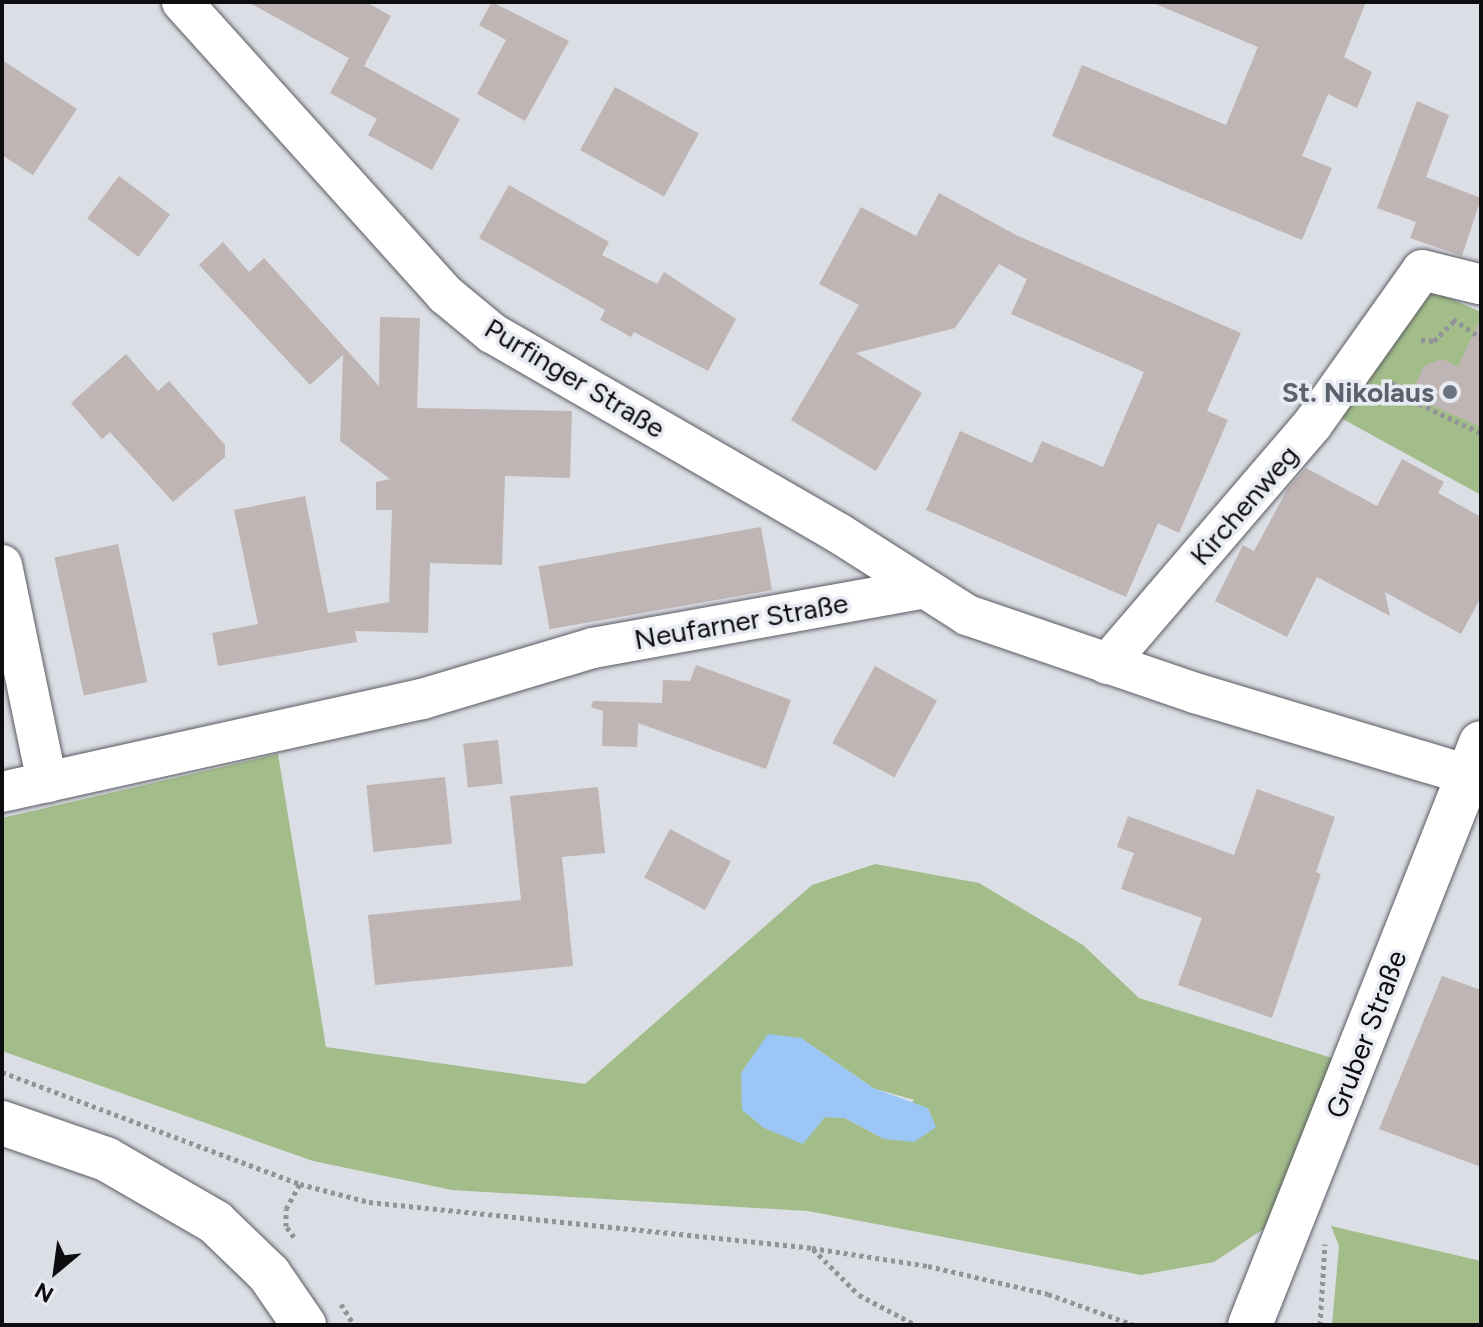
<!DOCTYPE html>
<meta charset="utf-8">
<style>
body{margin:0}
#map{position:relative;width:1483px;height:1327px;overflow:hidden;background:#dcdee5;font-family:Figtree,sans-serif}
div>[style]{position:absolute}
[style*='--x']{left:calc(var(--x)*1px);top:calc(var(--y)*1px);width:calc(var(--w)*1px);rotate:calc(var(--a)*1deg)}
.green>*{inset:0;background:#a2bd8a}
.water>*{inset:0;background:#9cc6f5}
.building>*{inset:0;background:#beb5b4;transform-origin:0 0}
.path>*{height:5px;margin-top:-2.5px;transform-origin:0;background:repeating-linear-gradient(90deg,#919398 0 4px,transparent 0 8px)}
.roads{filter:drop-shadow(0 0 2px #5a5c62) drop-shadow(0 0 2px #5a5c62)}
.minor>*{height:40px;margin:-20px;padding:0 20px;transform-origin:20px;border-radius:20px;background:#fff}
.tertiary>*{height:44px;margin:-22px;padding:0 22px;transform-origin:22px;border-radius:22px;background:#fff}
.dots>*{width:22px;height:22px;translate:-50% -50%;box-sizing:border-box;border:4px solid #e9ebf3;border-radius:50%}
span{translate:-50% -50%;white-space:nowrap;text-align:center;line-height:1.15;-webkit-text-stroke:7px #e9ebf3;paint-order:stroke}
.street-label{font-size:28px;color:#0d0d10}
.worship-label{font-size:28px;color:#5b616d;font-weight:700}
.right{translate:-100% -50%;text-align:right}
.frame{position:absolute;inset:0;border:4px solid #0d0d10;pointer-events:none}
.north{position:absolute;left:16px;top:1231px;width:80px;height:80px;-webkit-text-stroke:6px #e9ebf3;paint-order:stroke;rotate:209deg;font-size:22px;font-weight:700;line-height:32px;text-align:center;color:#0d0d10}
.north::after{content:'';display:block;margin:auto;width:28px;height:36px;background:#0d0d10;clip-path:polygon(50% 0,100% 100%,50% 72%,0 100%)}
</style>
<div id="map">
<div class="green">
<i style="clip-path:polygon(1424px 287px,1481px 312px,1481px 495px,1341px 418px)"></i>
<i style="clip-path:polygon(evenodd,278px 754px,326px 1047px,585px 1084px,812px 885px,875px 864px,979px 883px,1083px 945px,1139px 998px,1332px 1058px,1268px 1226px,1214px 1262px,1141px 1275px,808px 1211px,452px 1190px,313px 1161px,2px 1051px,2px 818px,278px 754px,801px 1038px,873px 1088px,914px 1100px,884px 1139px,845px 1118px,825px 1117px,801px 1038px)"></i>
<i style="clip-path:polygon(1331px 1226px,1481px 1261px,1481px 1325px,1332px 1325px,1339px 1246px)"></i>
</div>
<div class="water">
<i style="clip-path:polygon(768px 1034px,801px 1038px,873px 1088px,928px 1108px,936px 1127px,914px 1142px,884px 1139px,845px 1118px,825px 1117px,803px 1144px,764px 1128px,742px 1110px,741px 1073px)"></i>
</div>
<div class="building">
<i style="clip-path:polygon(248px 2px,366px 2px,391px 16px,364px 66px,460px 119px,432px 170px,368px 135px,377px 119px,330px 93px,349px 58px)"></i>
<i style="clip-path:polygon(492px 2px,569px 41px,525px 121px,477px 94px,506px 40px,479px 25px)"></i>
<i style="clip-path:polygon(1151px 2px,1366px 2px,1344px 57px,1372px 72px,1357px 108px,1328px 94px,1302px 156px,1332px 168px,1302px 240px,1052px 136px,1082px 65px,1226px 125px,1258px 47px)"></i>
<i style="clip-path:polygon(2px 60px,77px 109px,33px 175px,2px 155px)"></i>
<i style="left:615px;top:87px;width:96px;height:72px;rotate:29deg"></i>
<i style="clip-path:polygon(1417px 101px,1449px 115px,1426px 177px,1481px 198px,1462px 256px,1410px 238px,1416px 222px,1377px 208px)"></i>
<i style="left:119px;top:176px;width:64px;height:53px;rotate:37deg"></i>
<i style="clip-path:polygon(509px 185px,609px 242px,602px 255px,657px 284px,664px 272px,736px 319px,708px 371px,634px 332px,631px 337px,600px 320px,605px 310px,479px 238px)"></i>
<i style="clip-path:polygon(939px 193px,1016px 235px,1241px 333px,1207px 411px,1228px 420px,1179px 533px,1158px 523px,1126px 597px,926px 510px,960px 431px,1032px 463px,1042px 441px,1103px 467px,1144px 372px,1011px 314px,1027px 279px,999px 264px,955px 328px,856px 353px,922px 393px,876px 471px,791px 420px,859px 305px,819px 284px,861px 207px,916px 236px)"></i>
<i style="clip-path:polygon(223px 242px,249px 272px,264px 258px,379px 386px,380px 317px,420px 318px,417px 408px,572px 411px,570px 478px,505px 476px,502px 565px,430px 563px,428px 633px,355px 631px,357px 642px,218px 666px,212px 633px,258px 624px,234px 510px,305px 496px,328px 613px,389px 602px,392px 510px,376px 510px,376px 482px,390px 479px,340px 441px,343px 355px,310px 385px,199px 265px)"></i>
<i style="clip-path:polygon(1481px 317px,1481px 427px,1423px 401px,1416px 383px,1424px 366px,1442px 359px,1458px 367px)"></i>
<i style="clip-path:polygon(126px 354px,158px 391px,169px 381px,225px 445px,225px 457px,173px 502px,110px 432px,102px 439px,71px 403px)"></i>
<i style="clip-path:polygon(1402px 459px,1444px 482px,1438px 493px,1481px 517px,1481px 597px,1461px 634px,1385px 592px,1390px 616px,1317px 577px,1287px 637px,1215px 601px,1243px 545px,1254px 551px,1288px 488px,1306px 468px,1377px 506px)"></i>
<i style="left:761px;top:527px;width:64px;height:226px;rotate:80deg"></i>
<i style="left:118px;top:544px;width:141px;height:65px;rotate:78deg"></i>
<i style="clip-path:polygon(696px 665px,791px 700px,766px 769px,638px 723px,637px 747px,602px 746px,603px 711px,591px 707px,593px 701px,662px 703px,663px 680px,690px 681px)"></i>
<i style="left:875px;top:666px;width:71px;height:88px;rotate:29deg"></i>
<i style="left:498px;top:740px;width:44px;height:35px;rotate:84deg"></i>
<i style="left:445px;top:777px;width:67px;height:79px;rotate:84deg"></i>
<i style="clip-path:polygon(598px 787px,605px 853px,562px 857px,573px 966px,375px 985px,368px 915px,521px 900px,510px 796px)"></i>
<i style="clip-path:polygon(1257px 789px,1335px 817px,1316px 872px,1321px 874px,1272px 1018px,1178px 985px,1202px 918px,1121px 889px,1134px 853px,1117px 847px,1128px 816px,1234px 855px)"></i>
<i style="left:670px;top:829px;width:69px;height:55px;rotate:28deg"></i>
<i style="clip-path:polygon(1442px 976px,1481px 990px,1481px 1167px,1379px 1129px)"></i>
</div>
<div class="path">
<i style="--x:1453;--y:319;--w:34;--a:34"></i>
<i style="--x:1421;--y:340;--w:13;--a:4"></i>
<i style="--x:1434;--y:341;--w:27;--a:-45"></i>
<i style="--x:1394;--y:381;--w:10;--a:114"></i>
<i style="--x:1390;--y:390;--w:101;--a:25.3"></i>
<i style="--x:2;--y:1072;--w:318;--a:20.6"></i>
<i style="--x:300;--y:1184;--w:71;--a:14.6"></i>
<i style="--x:369;--y:1202;--w:445;--a:5.9"></i>
<i style="--x:812;--y:1248;--w:117;--a:8.8"></i>
<i style="--x:928;--y:1266;--w:123;--a:13.1"></i>
<i style="--x:1048;--y:1294;--w:91;--a:19.8"></i>
<i style="--x:294;--y:1237;--w:14;--a:-126"></i>
<i style="--x:286;--y:1226;--w:17;--a:-90"></i>
<i style="--x:286;--y:1209;--w:29;--a:-61"></i>
<i style="--x:813;--y:1249;--w:65;--a:45"></i>
<i style="--x:859;--y:1295;--w:64;--a:27.8"></i>
<i style="--x:341;--y:1304;--w:25;--a:58"></i>
<i style="--x:1320;--y:1325;--w:81;--a:-86.5"></i>
</div>
<div class="roads">
<div class="minor">
<i style="--x:182;--y:2;--w:394;--a:48"></i>
<i style="--x:446;--y:295;--w:60;--a:39.6"></i>
<i style="--x:492;--y:333;--w:402;--a:30"></i>
<i style="--x:840;--y:534;--w:151;--a:32.5"></i>
<i style="--x:967;--y:615;--w:241;--a:18.9"></i>
<i style="--x:1195;--y:693;--w:282;--a:16.7"></i>
<i style="--x:2;--y:565;--w:222;--a:78.3"></i>
<i style="--x:1107;--y:664;--w:315;--a:-49.4"></i>
<i style="--x:1312;--y:425;--w:190;--a:-54.6"></i>
<i style="--x:1422;--y:270;--w:59;--a:13.8"></i>
<i style="--x:2;--y:792;--w:430;--a:-12.5"></i>
<i style="--x:422;--y:699;--w:178;--a:-16.6"></i>
<i style="--x:593;--y:648;--w:332;--a:-10.2"></i>
</div>
<div class="tertiary">
<i style="--x:2;--y:1123;--w:110;--a:19.1"></i>
<i style="--x:106;--y:1159;--w:126;--a:30"></i>
<i style="--x:215;--y:1222;--w:75;--a:43.9"></i>
<i style="--x:269;--y:1274;--w:62;--a:55.5"></i>
<i style="--x:1250;--y:1325;--w:626;--a:-68.35"></i>
</div>
</div>
<div class="dots">
<i style="left:1450px;top:392px;background:#6b7280"></i>
</div>
<div class="street-label">
<span style="left:575px;top:378px;rotate:31deg">Purfinger Straße</span>
<span style="left:1244px;top:505px;rotate:-49deg">Kirchenweg</span>
<span style="left:741px;top:621px;rotate:-10deg">Neufarner Straße</span>
<span style="left:1366px;top:1034px;rotate:-69deg">Gruber Straße</span>
</div>
<div class="worship-label">
<span class="right" style="left:1434px;top:392px">St. Nikolaus</span>
</div>
<div class="frame"></div>
<div class="north">N</div>
</div>
